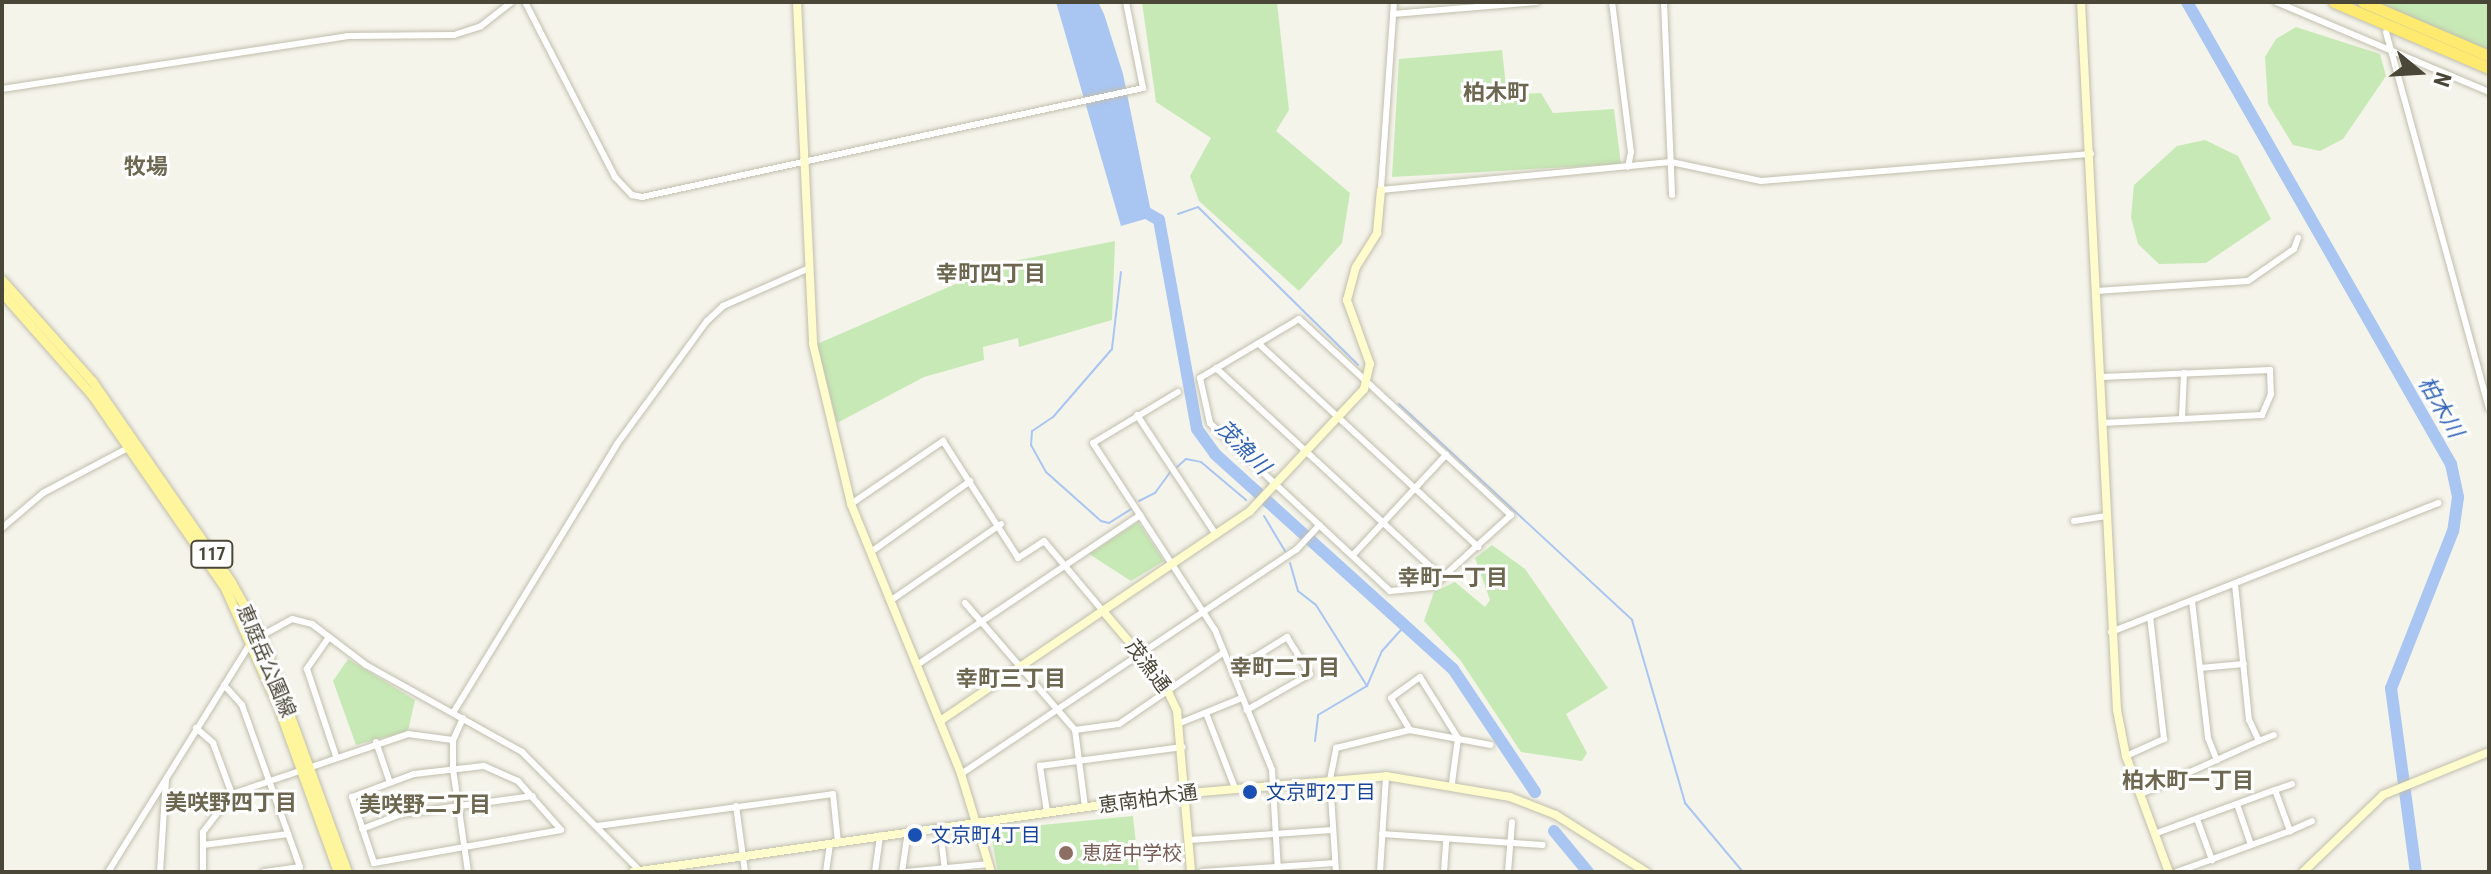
<!DOCTYPE html>
<meta charset="utf-8">
<style>
body{margin:0}
#map{position:relative;width:2491px;height:874px;overflow:hidden;background:#f5f4eb;font-family:"Roboto Condensed","Noto Sans JP",sans-serif}
div>[style]{position:absolute}
[style*='--x']{left:calc(var(--x)*1px);top:calc(var(--y)*1px);width:calc(var(--w)*1px);rotate:calc(var(--a)*1deg)}
.green>*{inset:0;background:#c7e9b5}
.water>*{inset:0;background:#a9c5f1}
.stream>*{height:2px;margin:-1px;padding:0 1px;transform-origin:1px;border-radius:1px;background:#a9c5f1}
.river>*{height:12px;margin:-6px;padding:0 6px;transform-origin:6px;border-radius:6px;background:#a9c5f1}
.roads{filter:drop-shadow(0 0 2px #c1bead) drop-shadow(0 0 2px #c1bead)}
.street>*{height:6px;margin:-3px;padding:0 3px;transform-origin:3px;border-radius:3px;background:#fff}
.secondary>*{height:8px;margin:-4px;padding:0 4px;transform-origin:4px;border-radius:4px;background:#fefccc}
.primary>*{height:9px;margin:-4.5px;padding:0 4.5px;transform-origin:4.5px;border-radius:4.5px;background:#fef59c}
.highway>*{height:11px;margin:-5.5px;padding:0 5.5px;transform-origin:5.5px;border-radius:5.5px;background:#fdea6e}
.dots>*{width:22px;height:22px;translate:-50% -50%;box-sizing:border-box;border:4px solid #fff;border-radius:50%}
span{translate:-50% -50%;white-space:nowrap;text-align:center;line-height:1.15;-webkit-text-stroke:6px #fff;paint-order:stroke}
.shield-label span{padding:2px 6px;background:#fff;border:2px solid;border-radius:6px;-webkit-text-stroke-width:0}
.shield-label{font-size:18px;color:#4a4739;font-weight:700}
.street-label{font-size:20px;color:#4a4739}
.transit-label{font-size:20px;color:#164399}
.left{translate:0 -50%;text-align:left}
.education-label{font-size:20px;color:#785e54}
.neighbourhood-label{font-size:22px;color:#6d6750;font-weight:700}
.water-label{font-size:22px;color:#3164b7;font-style:italic}
.frame{position:absolute;inset:0;border:4px solid #4a4739;pointer-events:none}
.north{position:absolute;left:2379px;top:32px;width:80px;height:80px;-webkit-text-stroke:6px #fff;paint-order:stroke;rotate:108deg;font-size:22px;font-weight:700;line-height:32px;text-align:center;color:#4a4739}
.north::after{content:'';display:block;margin:auto;width:28px;height:36px;background:#4a4739;clip-path:polygon(50% 0,100% 100%,50% 72%,0 100%)}
</style>
<div id="map">
<div class="green">
<i style="clip-path:polygon(1142px 2px,1277px 2px,1289px 110px,1276px 131px,1350px 193px,1342px 243px,1299px 291px,1199px 201px,1190px 176px,1211px 138px,1156px 102px)"></i>
<i style="clip-path:polygon(2377px 2px,2489px 2px,2489px 51px)"></i>
<i style="clip-path:polygon(2296px 27px,2380px 54px,2386px 76px,2343px 139px,2320px 151px,2293px 145px,2268px 104px,2265px 57px,2276px 39px)"></i>
<i style="clip-path:polygon(1502px 50px,1507px 95px,1541px 93px,1553px 113px,1614px 109px,1621px 164px,1392px 177px,1399px 59px)"></i>
<i style="clip-path:polygon(2205px 140px,2238px 156px,2271px 219px,2206px 263px,2159px 264px,2138px 244px,2131px 217px,2134px 185px,2177px 146px)"></i>
<i style="clip-path:polygon(1115px 241px,1112px 320px,1019px 347px,1018px 338px,983px 347px,984px 360px,924px 377px,837px 423px,817px 344px,1004px 263px)"></i>
<i style="clip-path:polygon(1138px 522px,1164px 561px,1131px 581px,1089px 554px)"></i>
<i style="clip-path:polygon(1492px 545px,1525px 569px,1608px 688px,1566px 714px,1587px 753px,1582px 761px,1521px 752px,1461px 661px,1424px 621px,1434px 592px,1455px 582px,1485px 607px,1490px 600px,1475px 558px)"></i>
<i style="clip-path:polygon(348px 659px,415px 700px,408px 731px,356px 745px,333px 681px)"></i>
<i style="clip-path:polygon(1133px 816px,1139px 872px,998px 872px,990px 830px)"></i>
</div>
<div class="water">
<i style="clip-path:polygon(1056px 2px,1098px 2px,1104px 14px,1123px 74px,1152px 217px,1121px 226px)"></i>
</div>
<div class="stream">
<i style="--x:1178;--y:214;--w:21;--a:-19"></i>
<i style="--x:1198;--y:207;--w:225;--a:44.6"></i>
<i style="--x:1121;--y:272;--w:78;--a:96.7"></i>
<i style="--x:1112;--y:349;--w:90;--a:130.9"></i>
<i style="--x:1053;--y:417;--w:25;--a:146"></i>
<i style="--x:1032;--y:431;--w:14;--a:94"></i>
<i style="--x:1031;--y:445;--w:31;--a:61"></i>
<i style="--x:1046;--y:472;--w:74;--a:41.7"></i>
<i style="--x:1101;--y:521;--w:8;--a:14"></i>
<i style="--x:1109;--y:523;--w:26;--a:-32"></i>
<i style="--x:1399;--y:404;--w:318;--a:42.8"></i>
<i style="--x:1632;--y:620;--w:191;--a:73.8"></i>
<i style="--x:1685;--y:803;--w:90;--a:50"></i>
<i style="--x:1177;--y:467;--w:12;--a:-42"></i>
<i style="--x:1186;--y:459;--w:15;--a:11"></i>
<i style="--x:1201;--y:462;--w:59;--a:40.2"></i>
<i style="--x:1139;--y:501;--w:18;--a:-27"></i>
<i style="--x:1155;--y:493;--w:26;--a:-54"></i>
<i style="--x:1264;--y:516;--w:41;--a:59"></i>
<i style="--x:1290;--y:563;--w:29;--a:74"></i>
<i style="--x:1298;--y:591;--w:23;--a:38"></i>
<i style="--x:1316;--y:605;--w:96;--a:57.8"></i>
<i style="--x:1315;--y:741;--w:26;--a:-83"></i>
<i style="--x:1318;--y:715;--w:57;--a:-30.6"></i>
<i style="--x:1367;--y:686;--w:38;--a:-67"></i>
<i style="--x:1382;--y:651;--w:38;--a:-48"></i>
</div>
<div class="river">
<i style="--x:2187;--y:2;--w:532;--a:60.26"></i>
<i style="--x:2451;--y:464;--w:34;--a:78"></i>
<i style="--x:2458;--y:497;--w:34;--a:98"></i>
<i style="--x:2453;--y:531;--w:169;--a:111.5"></i>
<i style="--x:2391;--y:688;--w:186;--a:82.3"></i>
<i style="--x:1140;--y:209;--w:22;--a:30"></i>
<i style="--x:1159;--y:220;--w:212;--a:79.7"></i>
<i style="--x:1197;--y:429;--w:31;--a:54"></i>
<i style="--x:1215;--y:454;--w:321;--a:42.1"></i>
<i style="--x:1453;--y:669;--w:148;--a:56.3"></i>
<i style="--x:1554;--y:831;--w:53;--a:50.3"></i>
</div>
<div class="roads">
<div class="street">
<i style="--x:525;--y:2;--w:197;--a:62.8"></i>
<i style="--x:615;--y:177;--w:25;--a:47"></i>
<i style="--x:632;--y:195;--w:10;--a:11"></i>
<i style="--x:642;--y:197;--w:513;--a:-12.27"></i>
<i style="--x:1143;--y:88;--w:88;--a:-101.2"></i>
<i style="--x:1394;--y:2;--w:188;--a:94"></i>
<i style="--x:1381;--y:190;--w:291;--a:-5.5"></i>
<i style="--x:1671;--y:162;--w:92;--a:11.9"></i>
<i style="--x:1761;--y:181;--w:331;--a:-4.7"></i>
<i style="--x:1612;--y:2;--w:151;--a:82.8"></i>
<i style="--x:1631;--y:152;--w:15;--a:101"></i>
<i style="--x:1664;--y:2;--w:193;--a:87.6"></i>
<i style="--x:2276;--y:2;--w:231;--a:22.9"></i>
<i style="--x:1393;--y:14;--w:144;--a:-4.8"></i>
<i style="--x:2386;--y:32;--w:390;--a:74.7"></i>
<i style="--x:2;--y:89;--w:349;--a:-8.7"></i>
<i style="--x:347;--y:36;--w:107;--a:-0.5"></i>
<i style="--x:454;--y:35;--w:28;--a:-18"></i>
<i style="--x:481;--y:26;--w:39;--a:-38"></i>
<i style="--x:2096;--y:291;--w:152;--a:-3.8"></i>
<i style="--x:2248;--y:281;--w:56;--a:-34.8"></i>
<i style="--x:2294;--y:249;--w:12;--a:-70"></i>
<i style="--x:1299;--y:319;--w:289;--a:42.8"></i>
<i style="--x:1511;--y:515;--w:107;--a:137.7"></i>
<i style="--x:1432;--y:587;--w:42;--a:174.6"></i>
<i style="--x:1390;--y:591;--w:246;--a:-137"></i>
<i style="--x:1210;--y:423;--w:46;--a:-102.5"></i>
<i style="--x:1200;--y:378;--w:115;--a:-30.8"></i>
<i style="--x:1259;--y:344;--w:299;--a:42.8"></i>
<i style="--x:1216;--y:368;--w:309;--a:42.8"></i>
<i style="--x:2101;--y:377;--w:169;--a:-2.4"></i>
<i style="--x:2270;--y:370;--w:24;--a:88"></i>
<i style="--x:2271;--y:394;--w:23;--a:113"></i>
<i style="--x:2262;--y:415;--w:160;--a:177.1"></i>
<i style="--x:1178;--y:392;--w:99;--a:149"></i>
<i style="--x:1093;--y:443;--w:223;--a:56.9"></i>
<i style="--x:1215;--y:630;--w:151;--a:67.8"></i>
<i style="--x:1272;--y:770;--w:102;--a:86.6"></i>
<i style="--x:1137;--y:415;--w:144;--a:56.6"></i>
<i style="--x:2182;--y:417;--w:44;--a:-87.4"></i>
<i style="--x:851;--y:504;--w:112;--a:-34.4"></i>
<i style="--x:943;--y:441;--w:139;--a:57.3"></i>
<i style="--x:1018;--y:558;--w:31;--a:-33"></i>
<i style="--x:1044;--y:541;--w:92;--a:49.9"></i>
<i style="--x:2074;--y:521;--w:31;--a:-9"></i>
<i style="--x:2;--y:528;--w:54;--a:-40.5"></i>
<i style="--x:43;--y:493;--w:98;--a:-27.9"></i>
<i style="--x:871;--y:552;--w:122;--a:-35.6"></i>
<i style="--x:1353;--y:555;--w:137;--a:-47.1"></i>
<i style="--x:890;--y:601;--w:135;--a:-34.7"></i>
<i style="--x:2192;--y:601;--w:138;--a:83.3"></i>
<i style="--x:2208;--y:738;--w:24;--a:68"></i>
<i style="--x:965;--y:603;--w:168;--a:49.1"></i>
<i style="--x:1075;--y:730;--w:78;--a:82.6"></i>
<i style="--x:2111;--y:632;--w:352;--a:-21.5"></i>
<i style="--x:329;--y:637;--w:39;--a:125"></i>
<i style="--x:307;--y:669;--w:92;--a:71.6"></i>
<i style="--x:917;--y:665;--w:269;--a:-33.9"></i>
<i style="--x:2200;--y:668;--w:44;--a:-5.2"></i>
<i style="--x:1232;--y:671;--w:65;--a:-31.7"></i>
<i style="--x:1287;--y:637;--w:44;--a:58.1"></i>
<i style="--x:1310;--y:674;--w:73;--a:150.3"></i>
<i style="--x:224;--y:685;--w:27;--a:48"></i>
<i style="--x:242;--y:705;--w:172;--a:70.3"></i>
<i style="--x:300;--y:867;--w:37;--a:172"></i>
<i style="--x:453;--y:713;--w:315;--a:-58.6"></i>
<i style="--x:617;--y:444;--w:152;--a:-53.8"></i>
<i style="--x:707;--y:321;--w:22;--a:-43"></i>
<i style="--x:723;--y:306;--w:92;--a:-23.8"></i>
<i style="--x:1206;--y:713;--w:80;--a:68.9"></i>
<i style="--x:463;--y:718;--w:24;--a:114"></i>
<i style="--x:453;--y:740;--w:29;--a:90"></i>
<i style="--x:453;--y:769;--w:104;--a:81.7"></i>
<i style="--x:1180;--y:723;--w:67;--a:-22"></i>
<i style="--x:196;--y:728;--w:23;--a:41"></i>
<i style="--x:213;--y:743;--w:54;--a:69.6"></i>
<i style="--x:1075;--y:730;--w:44;--a:-7.8"></i>
<i style="--x:1119;--y:724;--w:127;--a:-34.4"></i>
<i style="--x:1410;--y:730;--w:82;--a:10.5"></i>
<i style="--x:2259;--y:741;--w:16;--a:-22"></i>
<i style="--x:376;--y:742;--w:40;--a:71.1"></i>
<i style="--x:2126;--y:756;--w:42;--a:-24.1"></i>
<i style="--x:2164;--y:739;--w:123;--a:-96.5"></i>
<i style="--x:484;--y:766;--w:37;--a:24"></i>
<i style="--x:518;--y:781;--w:65;--a:48.7"></i>
<i style="--x:561;--y:830;--w:190;--a:170"></i>
<i style="--x:374;--y:863;--w:70;--a:-108.4"></i>
<i style="--x:352;--y:797;--w:66;--a:-20.4"></i>
<i style="--x:414;--y:774;--w:70;--a:-6.5"></i>
<i style="--x:961;--y:774;--w:404;--a:-33.8"></i>
<i style="--x:1297;--y:549;--w:33;--a:-47"></i>
<i style="--x:2275;--y:790;--w:18;--a:-19"></i>
<i style="--x:2141;--y:794;--w:129;--a:-24.2"></i>
<i style="--x:2259;--y:741;--w:23;--a:-115"></i>
<i style="--x:2249;--y:720;--w:136;--a:-95.9"></i>
<i style="--x:2237;--y:804;--w:43;--a:71.1"></i>
<i style="--x:736;--y:806;--w:67;--a:82.2"></i>
<i style="--x:1047;--y:812;--w:47;--a:-98.7"></i>
<i style="--x:1040;--y:766;--w:144;--a:-7.6"></i>
<i style="--x:2197;--y:819;--w:44;--a:69.9"></i>
<i style="--x:597;--y:826;--w:238;--a:-7.7"></i>
<i style="--x:833;--y:794;--w:48;--a:84.1"></i>
<i style="--x:940;--y:828;--w:43;--a:83.4"></i>
<i style="--x:362;--y:829;--w:42;--a:-21"></i>
<i style="--x:401;--y:814;--w:133;--a:-7.8"></i>
<i style="--x:2290;--y:831;--w:24;--a:-24"></i>
<i style="--x:1382;--y:834;--w:161;--a:3.9"></i>
<i style="--x:2154;--y:834;--w:129;--a:-20"></i>
<i style="--x:2275;--y:790;--w:44;--a:69.9"></i>
<i style="--x:2290;--y:831;--w:120;--a:160.1"></i>
<i style="--x:1189;--y:840;--w:143;--a:-4"></i>
<i style="--x:203;--y:845;--w:86;--a:-7.4"></i>
<i style="--x:108;--y:872;--w:272;--a:-58.1"></i>
<i style="--x:252;--y:641;--w:46;--a:-28.8"></i>
<i style="--x:292;--y:619;--w:21;--a:14"></i>
<i style="--x:312;--y:624;--w:68;--a:37.2"></i>
<i style="--x:366;--y:665;--w:179;--a:29.1"></i>
<i style="--x:522;--y:752;--w:169;--a:45.2"></i>
<i style="--x:160;--y:872;--w:93;--a:-86.3"></i>
<i style="--x:203;--y:872;--w:40;--a:-90"></i>
<i style="--x:203;--y:832;--w:48;--a:-52.7"></i>
<i style="--x:232;--y:794;--w:186;--a:-18.8"></i>
<i style="--x:408;--y:734;--w:45;--a:7.6"></i>
<i style="--x:826;--y:872;--w:29;--a:-82"></i>
<i style="--x:875;--y:872;--w:37;--a:-82"></i>
<i style="--x:902;--y:872;--w:41;--a:-81.7"></i>
<i style="--x:906;--y:872;--w:83;--a:-5.5"></i>
<i style="--x:1202;--y:872;--w:133;--a:-3.9"></i>
<i style="--x:1336;--y:872;--w:92;--a:-93.7"></i>
<i style="--x:1330;--y:780;--w:33;--a:-79"></i>
<i style="--x:1336;--y:748;--w:76;--a:-13.7"></i>
<i style="--x:1410;--y:730;--w:37;--a:-121"></i>
<i style="--x:1391;--y:698;--w:36;--a:-36"></i>
<i style="--x:1420;--y:677;--w:72;--a:58.1"></i>
<i style="--x:1458;--y:738;--w:45;--a:97.6"></i>
<i style="--x:1380;--y:872;--w:96;--a:-86.4"></i>
<i style="--x:1444;--y:872;--w:32;--a:-86"></i>
<i style="--x:1508;--y:872;--w:50;--a:-85.4"></i>
</div>
<div class="secondary">
<i style="--x:797;--y:2;--w:342;--a:87.3"></i>
<i style="--x:813;--y:344;--w:164;--a:76.6"></i>
<i style="--x:851;--y:504;--w:292;--a:67.8"></i>
<i style="--x:961;--y:774;--w:102;--a:73"></i>
<i style="--x:2081;--y:2;--w:709;--a:87.09"></i>
<i style="--x:2117;--y:710;--w:47;--a:78.9"></i>
<i style="--x:2126;--y:756;--w:124;--a:69.7"></i>
<i style="--x:1103;--y:611;--w:94;--a:49.7"></i>
<i style="--x:1164;--y:683;--w:31;--a:65"></i>
<i style="--x:1177;--y:711;--w:162;--a:85"></i>
<i style="--x:940;--y:721;--w:374;--a:-34.1"></i>
<i style="--x:1250;--y:511;--w:167;--a:-46.9"></i>
<i style="--x:1364;--y:389;--w:26;--a:-77"></i>
<i style="--x:1370;--y:364;--w:68;--a:-109.8"></i>
<i style="--x:1347;--y:300;--w:34;--a:-75"></i>
<i style="--x:1356;--y:267;--w:40;--a:-58"></i>
<i style="--x:1377;--y:233;--w:43;--a:-84.7"></i>
<i style="--x:633;--y:872;--w:551;--a:-8.14"></i>
<i style="--x:1178;--y:794;--w:209;--a:-4.9"></i>
<i style="--x:1386;--y:776;--w:126;--a:9.6"></i>
<i style="--x:1510;--y:797;--w:49;--a:21.4"></i>
<i style="--x:1556;--y:815;--w:107;--a:32.3"></i>
<i style="--x:2303;--y:872;--w:111;--a:-43.9"></i>
<i style="--x:2383;--y:795;--w:114;--a:-22.1"></i>
</div>
<div class="primary">
<i style="--x:2;--y:280;--w:135;--a:48.3"></i>
<i style="--x:92;--y:381;--w:244;--a:55.3"></i>
<i style="--x:231;--y:582;--w:60;--a:60.9"></i>
<i style="--x:260;--y:634;--w:253;--a:69.9"></i>
<i style="--x:2;--y:293;--w:136;--a:48.6"></i>
<i style="--x:92;--y:395;--w:234;--a:55.4"></i>
<i style="--x:225;--y:588;--w:133;--a:65.9"></i>
<i style="--x:279;--y:709;--w:173;--a:70.1"></i>
</div>
<div class="highway">
<i style="--x:2334;--y:2;--w:168;--a:23.1"></i>
<i style="--x:2363;--y:2;--w:137;--a:23.2"></i>
</div>
</div>
<div class="dots">
<i style="left:1250px;top:792px;background:#1a4fb4"></i>
<i style="left:915px;top:835px;background:#1a4fb4"></i>
<i style="left:1066px;top:853px;background:#8d6e63"></i>
</div>
<div class="shield-label">
<span style="left:212px;top:554px">117</span>
</div>
<div class="street-label">
<span style="left:266px;top:661px;rotate:67deg">恵庭岳公園線</span>
<span style="left:1148px;top:666px;rotate:53deg">茂漁通</span>
<span style="left:1148px;top:799px;rotate:-8deg">恵南柏木通</span>
</div>
<div class="transit-label">
<span class="left" style="left:1266px;top:792px">文京町2丁目</span>
<span class="left" style="left:931px;top:835px">文京町4丁目</span>
</div>
<div class="education-label">
<span class="left" style="left:1082px;top:853px">恵庭中学校</span>
</div>
<div class="neighbourhood-label">
<span style="left:1496px;top:93px">柏木町</span>
<span style="left:146px;top:167px">牧場</span>
<span style="left:991px;top:274px">幸町四丁目</span>
<span style="left:1453px;top:578px">幸町一丁目</span>
<span style="left:1285px;top:668px">幸町二丁目</span>
<span style="left:1011px;top:679px">幸町三丁目</span>
<span style="left:2188px;top:781px">柏木町一丁目</span>
<span style="left:231px;top:803px">美咲野四丁目</span>
<span style="left:425px;top:805px">美咲野二丁目</span>
</div>
<div class="water-label">
<span style="left:2441px;top:407px;rotate:60deg">柏木川</span>
<span style="left:1243px;top:447px;rotate:45deg">茂漁川</span>
</div>
<div class="frame"></div>
<div class="north">N</div>
</div>
